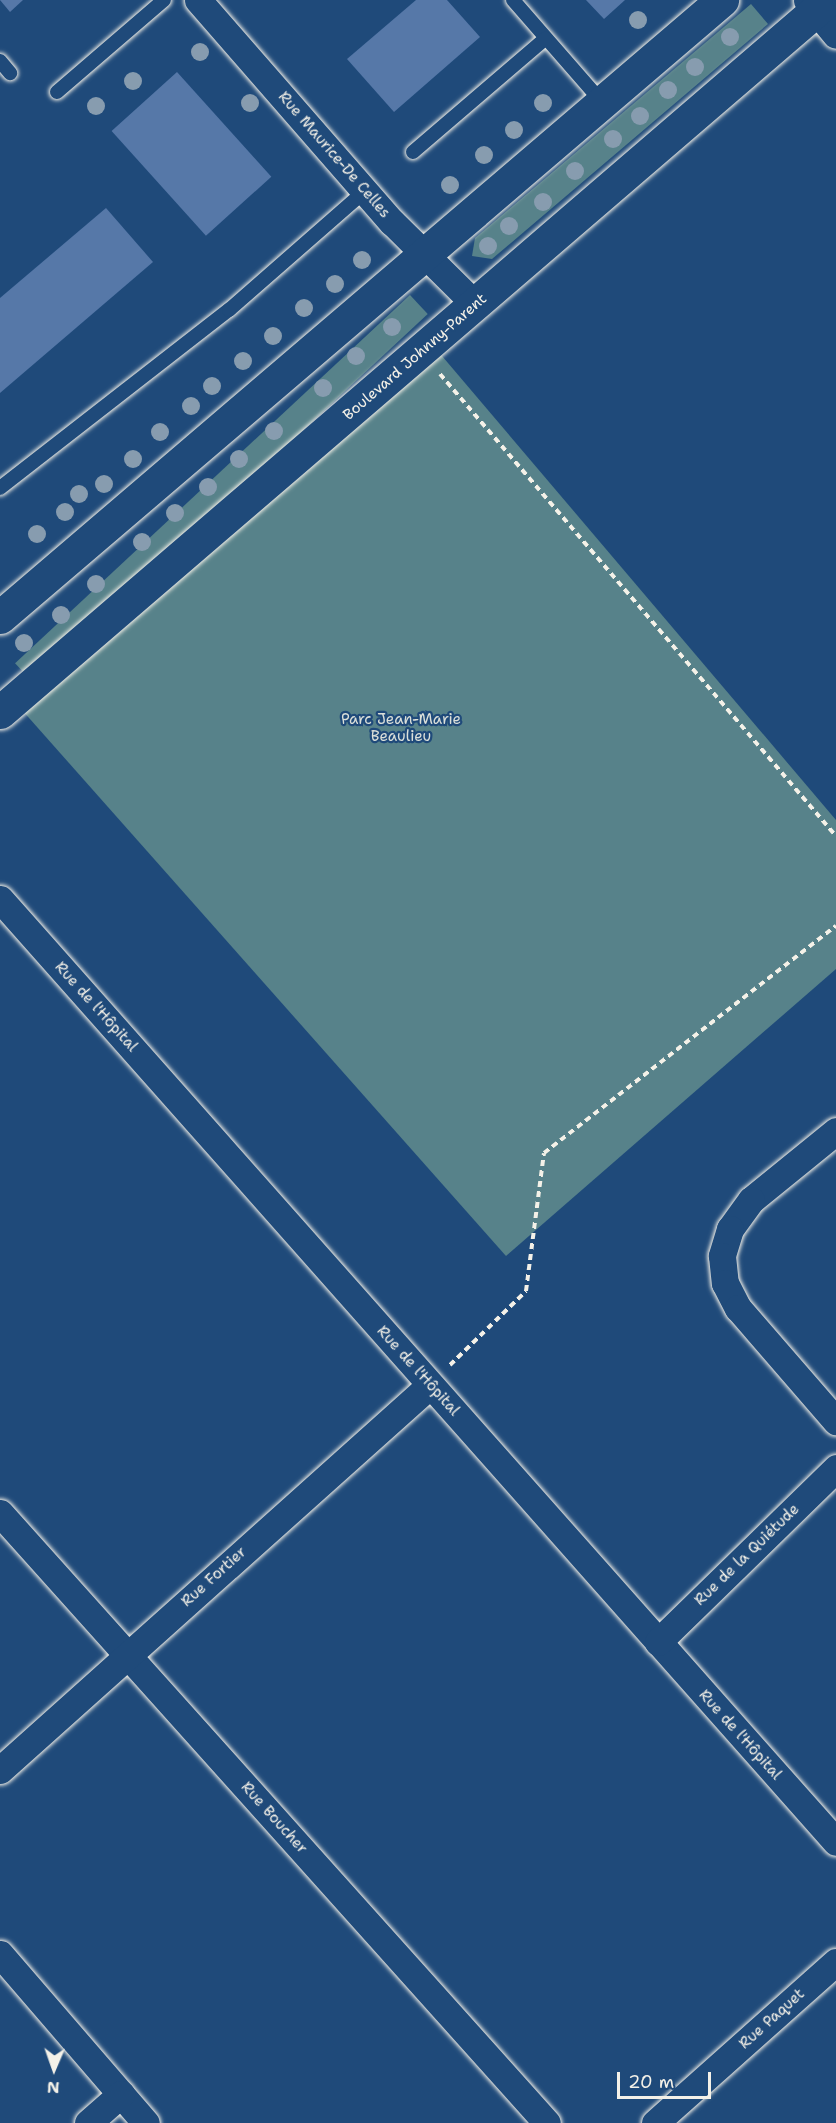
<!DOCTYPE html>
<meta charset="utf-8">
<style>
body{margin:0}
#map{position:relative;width:836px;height:2123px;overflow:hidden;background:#1f4a7a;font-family:"Shantell Sans",sans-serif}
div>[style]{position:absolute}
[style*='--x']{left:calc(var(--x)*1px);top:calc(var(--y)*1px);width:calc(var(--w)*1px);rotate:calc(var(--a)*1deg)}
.green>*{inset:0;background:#57828a;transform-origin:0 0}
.building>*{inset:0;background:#5678a8;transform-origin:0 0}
.path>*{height:4px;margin-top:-2px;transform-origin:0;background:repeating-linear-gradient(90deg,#f4f1e8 0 6px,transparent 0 10.5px)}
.roads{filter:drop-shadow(0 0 2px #f4f1e8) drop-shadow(0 0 2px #f4f1e8)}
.service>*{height:14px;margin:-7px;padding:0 7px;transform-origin:7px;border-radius:7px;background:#1f4a7a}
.minor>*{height:27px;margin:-13.5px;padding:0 13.5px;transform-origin:13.5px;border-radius:13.5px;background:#1f4a7a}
.tertiary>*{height:33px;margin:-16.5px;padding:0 16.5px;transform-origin:16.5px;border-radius:16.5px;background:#1f4a7a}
.trees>*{width:18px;height:18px;margin:-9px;border-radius:50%;background:#879caf}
span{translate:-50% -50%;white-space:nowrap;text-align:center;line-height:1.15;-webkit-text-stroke:4.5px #1f4a7a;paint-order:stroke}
.street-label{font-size:15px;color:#f4f1e8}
.park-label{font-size:15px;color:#dce0da}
.north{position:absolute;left:24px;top:2039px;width:60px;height:60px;-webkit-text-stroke:4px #1f4a7a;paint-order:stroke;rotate:182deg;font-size:16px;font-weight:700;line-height:24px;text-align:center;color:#f4f1e8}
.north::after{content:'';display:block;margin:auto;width:21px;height:27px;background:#f4f1e8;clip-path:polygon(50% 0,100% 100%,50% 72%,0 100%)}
.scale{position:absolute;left:617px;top:2072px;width:94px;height:27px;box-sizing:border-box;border:3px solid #f4f1e8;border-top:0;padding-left:8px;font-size:18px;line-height:21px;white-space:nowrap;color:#f4f1e8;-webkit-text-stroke:4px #1f4a7a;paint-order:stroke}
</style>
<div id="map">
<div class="green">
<i style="clip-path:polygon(751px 4px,768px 24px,492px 259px,472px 256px,475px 238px)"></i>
<i style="left:410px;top:295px;width:26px;height:540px;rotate:47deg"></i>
<i style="clip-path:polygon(431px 343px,836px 820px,836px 969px,506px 1256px,14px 701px)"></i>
</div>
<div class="building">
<i style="clip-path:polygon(0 0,23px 0,10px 12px)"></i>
<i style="clip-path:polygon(416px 0,447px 0,480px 37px,394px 112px,347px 59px)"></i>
<i style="clip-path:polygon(586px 0,625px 0,604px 19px)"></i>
<i style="left:177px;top:72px;width:141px;height:88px;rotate:48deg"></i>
<i style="clip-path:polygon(106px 208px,153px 262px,0 393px,0 298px)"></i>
</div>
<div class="path">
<i style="--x:440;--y:374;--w:608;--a:49.4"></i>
<i style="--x:450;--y:1365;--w:106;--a:-44.2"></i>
<i style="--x:526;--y:1291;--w:139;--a:-82.6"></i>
<i style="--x:544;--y:1153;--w:370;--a:-37.9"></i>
</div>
<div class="roads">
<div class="service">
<i style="--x:513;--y:0;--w:134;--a:48.9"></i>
<i style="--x:0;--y:61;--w:16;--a:50"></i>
<i style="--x:57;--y:92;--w:141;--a:-40.7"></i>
<i style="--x:413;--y:152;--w:174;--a:-40.6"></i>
<i style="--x:0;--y:488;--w:290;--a:-37.9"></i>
<i style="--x:229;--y:310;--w:182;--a:-41.2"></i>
</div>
<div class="minor">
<i style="--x:198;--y:0;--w:295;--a:48.9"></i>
<i style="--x:392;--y:222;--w:117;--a:44.7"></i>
<i style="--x:807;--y:0;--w:45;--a:50.4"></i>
<i style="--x:0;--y:899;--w:1260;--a:48.44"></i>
<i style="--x:836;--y:1131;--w:109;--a:140.9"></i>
<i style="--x:751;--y:1200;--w:36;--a:126"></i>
<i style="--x:730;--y:1229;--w:28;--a:107"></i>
<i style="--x:722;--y:1256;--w:27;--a:84"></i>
<i style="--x:725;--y:1283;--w:28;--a:63"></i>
<i style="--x:738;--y:1308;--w:150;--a:49.1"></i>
<i style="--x:0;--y:1513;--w:819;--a:48.12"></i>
<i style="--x:658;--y:1642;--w:249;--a:-44.3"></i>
<i style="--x:0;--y:1770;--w:577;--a:-41.84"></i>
<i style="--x:0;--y:1954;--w:223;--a:49.2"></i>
<i style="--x:88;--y:2123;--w:44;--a:-41.3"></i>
<i style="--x:655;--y:2123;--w:242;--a:-41.7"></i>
</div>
<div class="tertiary">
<i style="--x:0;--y:617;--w:950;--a:-40.52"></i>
<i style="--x:0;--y:712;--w:1092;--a:-40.69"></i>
</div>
</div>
<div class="trees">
<i style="left:638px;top:20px"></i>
<i style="left:730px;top:37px"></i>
<i style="left:200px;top:52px"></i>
<i style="left:695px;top:67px"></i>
<i style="left:133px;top:81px"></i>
<i style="left:668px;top:90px"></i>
<i style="left:250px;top:103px"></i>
<i style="left:543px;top:103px"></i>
<i style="left:96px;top:106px"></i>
<i style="left:640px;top:116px"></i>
<i style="left:514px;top:130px"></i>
<i style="left:613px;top:139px"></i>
<i style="left:484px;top:155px"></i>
<i style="left:575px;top:171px"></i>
<i style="left:450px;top:185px"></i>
<i style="left:543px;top:202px"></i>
<i style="left:509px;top:226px"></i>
<i style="left:488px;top:246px"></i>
<i style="left:362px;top:260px"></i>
<i style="left:335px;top:284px"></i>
<i style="left:304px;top:308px"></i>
<i style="left:392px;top:327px"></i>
<i style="left:273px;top:336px"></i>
<i style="left:356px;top:356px"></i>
<i style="left:243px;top:361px"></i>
<i style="left:212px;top:386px"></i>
<i style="left:323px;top:388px"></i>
<i style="left:191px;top:406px"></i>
<i style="left:274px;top:431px"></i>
<i style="left:160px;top:432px"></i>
<i style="left:133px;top:459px"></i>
<i style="left:239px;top:459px"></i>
<i style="left:104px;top:484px"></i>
<i style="left:208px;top:487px"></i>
<i style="left:79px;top:494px"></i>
<i style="left:65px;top:512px"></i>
<i style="left:175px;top:513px"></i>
<i style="left:37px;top:534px"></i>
<i style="left:142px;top:542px"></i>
<i style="left:96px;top:584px"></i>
<i style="left:61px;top:615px"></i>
<i style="left:24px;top:643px"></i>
</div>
<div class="street-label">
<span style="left:334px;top:155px;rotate:49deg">Rue Maurice-De Celles</span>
<span style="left:415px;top:357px;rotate:-41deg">Boulevard Johnny-Parent</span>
<span style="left:96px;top:1007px;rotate:48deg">Rue de l'Hôpital</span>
<span style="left:418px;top:1371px;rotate:48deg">Rue de l'Hôpital</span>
<span style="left:747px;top:1555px;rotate:-44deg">Rue de la Quiétude</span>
<span style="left:214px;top:1577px;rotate:-42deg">Rue Fortier</span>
<span style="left:740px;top:1735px;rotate:48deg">Rue de l'Hôpital</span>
<span style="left:274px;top:1818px;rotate:48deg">Rue Boucher</span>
<span style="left:772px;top:2019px;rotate:-42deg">Rue Paquet</span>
</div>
<div class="park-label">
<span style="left:401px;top:728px">Parc Jean-Marie<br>Beaulieu</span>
</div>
<div class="north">N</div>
<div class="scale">20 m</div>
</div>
